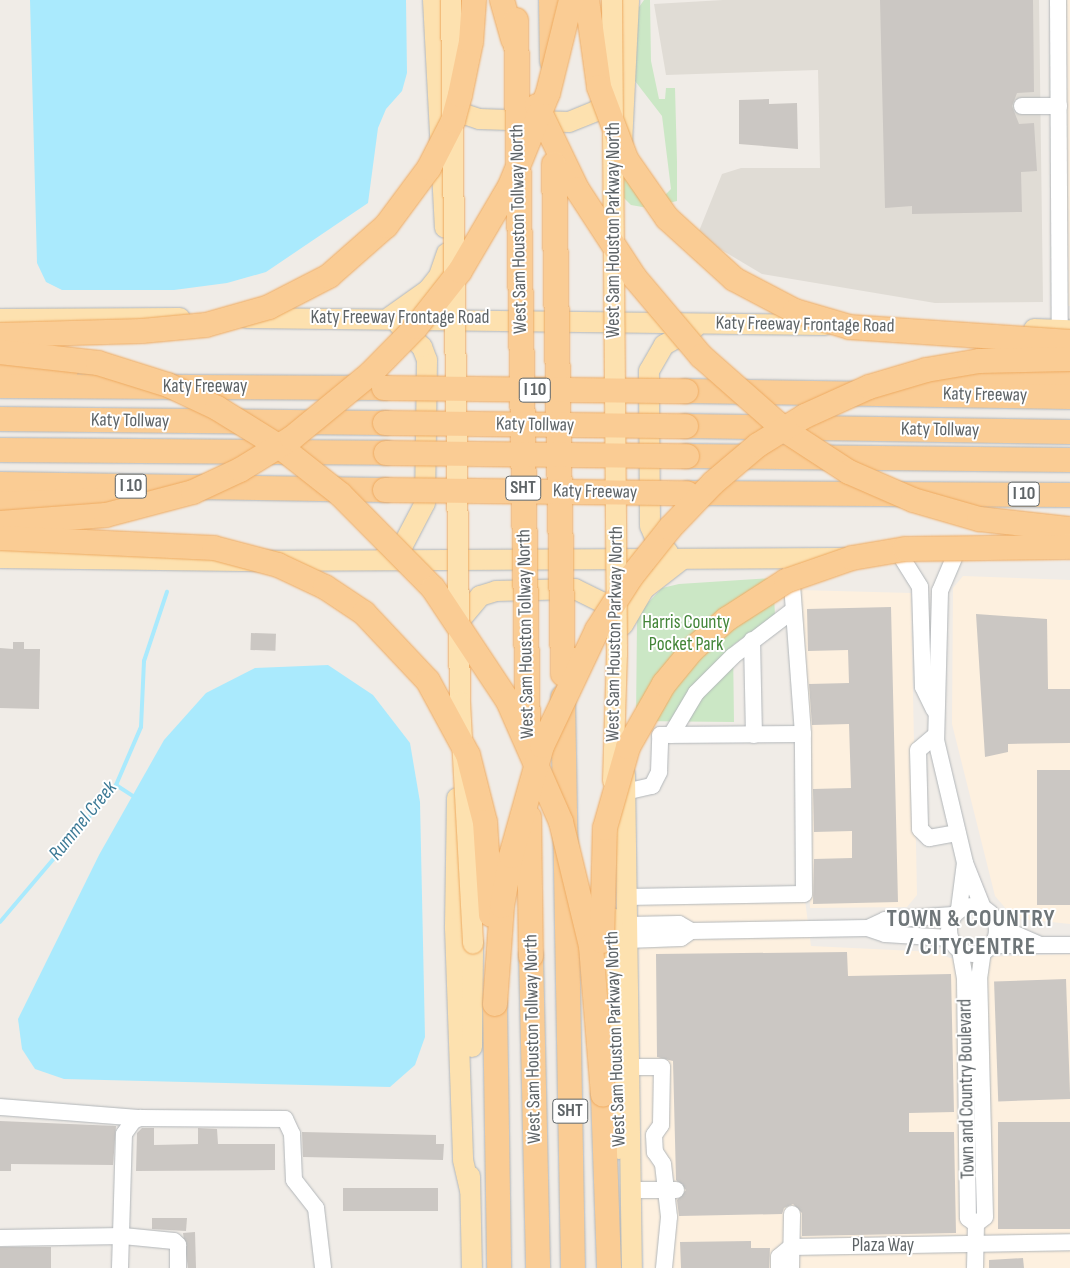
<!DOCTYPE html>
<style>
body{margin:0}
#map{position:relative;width:1070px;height:1268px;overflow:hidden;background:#f0ece7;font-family:"Sofia Sans Condensed",sans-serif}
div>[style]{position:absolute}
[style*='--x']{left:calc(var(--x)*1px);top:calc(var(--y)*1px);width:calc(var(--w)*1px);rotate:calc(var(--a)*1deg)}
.commercial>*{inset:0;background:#fdf0df}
.education>*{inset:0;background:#e0dcd5}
.green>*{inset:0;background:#cbe7c5}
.water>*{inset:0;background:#aaeafd}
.stream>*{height:4px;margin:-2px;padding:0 2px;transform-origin:2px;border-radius:2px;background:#aaeafd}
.building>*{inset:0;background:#cbc7c3;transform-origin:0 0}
.roads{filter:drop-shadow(0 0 1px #b2b6b9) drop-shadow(0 0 1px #b2b6b9)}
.minor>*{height:16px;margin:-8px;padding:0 8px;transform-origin:8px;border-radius:8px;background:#fff}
.minor>.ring{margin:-8px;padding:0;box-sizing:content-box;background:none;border:16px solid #fff;border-radius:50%}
.major>*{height:20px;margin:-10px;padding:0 10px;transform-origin:10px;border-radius:10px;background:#fde1af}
.highway>*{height:24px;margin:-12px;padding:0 12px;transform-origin:12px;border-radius:12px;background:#facc94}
.bridges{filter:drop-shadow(0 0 1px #eeab62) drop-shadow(0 0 1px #eeab62)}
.major-bridge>*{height:20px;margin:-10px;padding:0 10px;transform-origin:10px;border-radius:10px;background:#fde1af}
.highway-bridge>*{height:24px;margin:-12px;padding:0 12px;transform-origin:12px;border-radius:12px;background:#facc94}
span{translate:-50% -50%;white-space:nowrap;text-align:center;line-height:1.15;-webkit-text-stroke:4px #fff;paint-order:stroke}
.shield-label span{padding:1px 4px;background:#fff;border:1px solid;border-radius:4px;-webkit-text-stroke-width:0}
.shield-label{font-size:18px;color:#5e6467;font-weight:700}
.street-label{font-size:19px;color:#5e6467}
.park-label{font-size:19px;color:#438538}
.water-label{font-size:20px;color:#3d7a96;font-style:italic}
.district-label{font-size:24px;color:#6f7679;font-weight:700;letter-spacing:1px}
</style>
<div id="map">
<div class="commercial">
<i style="clip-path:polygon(1058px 0,1070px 0,1070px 306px,1060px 306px)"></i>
<i style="clip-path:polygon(963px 576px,1070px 580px,1070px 924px,1014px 918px,995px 896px,952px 724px,953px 588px)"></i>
<i style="clip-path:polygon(799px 590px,911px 593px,917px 895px,907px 907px,810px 908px)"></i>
<i style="clip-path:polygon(805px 900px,811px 946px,935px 952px,950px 958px,1070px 954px,1070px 1268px,644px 1268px,636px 1087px,634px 902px)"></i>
</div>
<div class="education">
<i style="clip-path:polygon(723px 0,1039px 0,1043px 302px,935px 303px,762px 274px,720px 249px,699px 231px,722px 174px,741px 168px,820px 168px,818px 70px,666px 75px,654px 4px)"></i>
</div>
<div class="green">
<i style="clip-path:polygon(644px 0,650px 0,651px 61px,659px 99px,665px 99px,666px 88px,675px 88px,677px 162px,677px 201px,648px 208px,631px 205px,624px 198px,624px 156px,665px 195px,671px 189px,662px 116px,635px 81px,637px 10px)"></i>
<i style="clip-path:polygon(773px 578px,775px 615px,733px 645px,734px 722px,636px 721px,637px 618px,643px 608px,662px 588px,679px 584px)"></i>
</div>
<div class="water">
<i style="clip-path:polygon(30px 0,406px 0,407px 73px,402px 91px,386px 109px,378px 128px,368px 203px,266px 272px,227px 283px,174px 290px,62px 290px,46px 282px,37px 263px)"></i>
<i style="clip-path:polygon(328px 665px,373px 695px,410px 743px,420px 802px,425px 1037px,415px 1065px,390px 1087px,64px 1079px,35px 1069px,22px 1049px,18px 1019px,99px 855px,164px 740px,206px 693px,255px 668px)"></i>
</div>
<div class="stream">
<i style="--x:116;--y:785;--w:20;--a:33"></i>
<i style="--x:0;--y:922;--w:180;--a:-49.7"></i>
<i style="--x:116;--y:785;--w:63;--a:-66.7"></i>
<i style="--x:141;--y:727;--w:66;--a:-87.4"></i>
<i style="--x:144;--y:661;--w:73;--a:-71.6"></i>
</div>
<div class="building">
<i style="clip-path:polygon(880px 0,1033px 0,1034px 92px,1017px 93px,1012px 106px,1019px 124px,1034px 123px,1037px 171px,1021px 172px,1022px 212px,912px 214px,912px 206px,885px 208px)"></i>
<i style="clip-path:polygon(769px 99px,769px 104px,797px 103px,798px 149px,739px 144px,739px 100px)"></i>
<i style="clip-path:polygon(891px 607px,898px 902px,813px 904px,814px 859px,852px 858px,852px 831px,814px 832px,813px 789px,851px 788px,849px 724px,812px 725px,809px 684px,849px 683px,848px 650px,808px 651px,807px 609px)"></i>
<i style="clip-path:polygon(976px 614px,1047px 619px,1048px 689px,1070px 689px,1070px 743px,1008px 744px,1008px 752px,985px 757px)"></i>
<i style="left:251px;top:633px;width:25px;height:17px;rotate:2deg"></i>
<i style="clip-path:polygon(13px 642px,24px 642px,24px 649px,40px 649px,39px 709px,0 708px,0 648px,13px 649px)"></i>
<i style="left:1070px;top:770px;width:135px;height:33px;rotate:90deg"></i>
<i style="clip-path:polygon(847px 952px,848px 976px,951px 974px,954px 1112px,909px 1113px,909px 1132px,954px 1132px,956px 1233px,802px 1236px,802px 1213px,793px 1204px,784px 1208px,782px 1214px,679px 1216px,677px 1200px,686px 1190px,676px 1180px,673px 1061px,657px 1057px,656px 954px)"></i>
<i style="left:1066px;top:979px;width:120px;height:72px;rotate:88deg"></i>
<i style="clip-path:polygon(0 1121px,116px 1126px,113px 1165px,11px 1164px,11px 1171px,0 1171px)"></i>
<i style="left:998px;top:1122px;width:72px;height:107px"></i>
<i style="clip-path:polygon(154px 1128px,154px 1145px,198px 1144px,198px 1128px,217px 1129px,218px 1144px,275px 1144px,275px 1170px,136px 1171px,137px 1133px,142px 1128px)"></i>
<i style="clip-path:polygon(302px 1132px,436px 1135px,436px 1144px,444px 1144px,443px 1160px,303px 1157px)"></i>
<i style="left:343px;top:1188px;width:95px;height:23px"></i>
<i style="clip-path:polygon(152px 1218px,187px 1218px,186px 1231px,152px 1229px)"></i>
<i style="clip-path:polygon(195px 1232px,196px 1268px,188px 1268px,183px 1233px)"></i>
<i style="clip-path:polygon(751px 1241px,751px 1248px,770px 1248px,769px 1268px,681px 1268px,680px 1242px)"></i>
<i style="left:51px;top:1247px;width:21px;height:51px;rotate:90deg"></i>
<i style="clip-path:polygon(1023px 1258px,1024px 1268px,989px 1268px,989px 1260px)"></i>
</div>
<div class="roads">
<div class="minor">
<i style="--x:1058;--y:0;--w:330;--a:89.7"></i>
<i style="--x:1022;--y:106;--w:37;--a:0"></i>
<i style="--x:902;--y:558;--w:34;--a:58"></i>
<i style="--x:920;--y:587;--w:100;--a:88.3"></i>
<i style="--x:923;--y:687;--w:25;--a:64"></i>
<i style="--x:954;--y:558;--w:36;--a:113"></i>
<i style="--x:940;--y:591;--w:149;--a:91.5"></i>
<i style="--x:936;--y:740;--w:126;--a:76.7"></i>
<i style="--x:965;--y:863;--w:48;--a:68.2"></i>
<i style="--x:752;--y:640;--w:95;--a:88.8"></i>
<i style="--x:671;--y:735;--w:49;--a:-59.2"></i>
<i style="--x:696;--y:693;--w:52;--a:-45"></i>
<i style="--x:733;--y:656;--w:74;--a:-37.3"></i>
<i style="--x:936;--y:735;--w:23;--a:140"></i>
<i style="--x:918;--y:750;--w:79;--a:88.5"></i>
<i style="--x:920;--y:829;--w:13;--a:45"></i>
<i style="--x:929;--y:838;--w:29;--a:-10"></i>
<i style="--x:625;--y:792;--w:28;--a:-13"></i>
<i style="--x:652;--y:786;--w:16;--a:-63"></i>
<i style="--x:659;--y:772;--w:37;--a:-88"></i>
<i style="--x:660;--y:735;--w:143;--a:-0.4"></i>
<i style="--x:626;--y:897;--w:178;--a:-1"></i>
<i style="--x:804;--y:894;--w:160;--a:-90.4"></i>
<i style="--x:803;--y:734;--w:164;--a:-94.2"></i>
<i class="ring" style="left:949px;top:906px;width:32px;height:32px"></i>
<i style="--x:959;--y:909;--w:46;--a:-82.6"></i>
<i style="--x:627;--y:925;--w:52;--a:-1.1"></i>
<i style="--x:679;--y:924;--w:14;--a:30"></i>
<i style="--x:691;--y:931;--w:12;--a:145"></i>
<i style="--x:681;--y:938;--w:54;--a:177.9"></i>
<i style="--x:997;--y:926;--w:45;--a:23.7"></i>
<i style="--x:691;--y:931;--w:177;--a:-1"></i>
<i style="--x:949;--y:938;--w:64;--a:-176.4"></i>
<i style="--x:885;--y:934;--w:18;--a:-161"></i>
<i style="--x:868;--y:928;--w:19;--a:-25"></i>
<i style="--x:885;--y:920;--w:68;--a:-4.2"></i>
<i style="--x:992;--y:945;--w:78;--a:0"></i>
<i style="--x:960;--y:950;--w:29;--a:80"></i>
<i style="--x:965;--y:979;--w:239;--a:89.3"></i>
<i style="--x:968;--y:1218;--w:10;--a:37"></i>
<i style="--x:629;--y:1067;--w:33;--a:0"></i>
<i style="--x:662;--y:1067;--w:58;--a:91"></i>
<i style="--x:661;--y:1125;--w:12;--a:125"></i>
<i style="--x:654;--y:1135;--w:17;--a:87"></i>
<i style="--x:655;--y:1152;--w:14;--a:56"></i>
<i style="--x:663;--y:1164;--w:53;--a:83.5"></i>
<i style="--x:669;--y:1217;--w:51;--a:95.6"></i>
<i style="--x:0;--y:1107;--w:140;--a:4.5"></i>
<i style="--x:631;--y:1190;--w:45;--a:0"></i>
<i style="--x:0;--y:1238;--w:123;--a:-0.9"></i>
<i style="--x:123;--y:1236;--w:51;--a:5.6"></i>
<i style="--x:174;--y:1241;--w:6;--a:45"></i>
<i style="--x:178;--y:1245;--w:23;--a:90"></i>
<i style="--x:791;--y:1247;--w:279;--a:-1"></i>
<i style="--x:120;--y:1268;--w:134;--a:-88.3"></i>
<i style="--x:124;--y:1134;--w:16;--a:-55"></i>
<i style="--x:133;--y:1121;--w:8;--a:-23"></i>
<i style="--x:140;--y:1118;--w:145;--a:0.4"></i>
<i style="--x:285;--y:1119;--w:17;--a:65"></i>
<i style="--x:292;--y:1134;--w:46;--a:87.5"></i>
<i style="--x:294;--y:1180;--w:36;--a:52"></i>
<i style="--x:316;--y:1208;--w:60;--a:83.3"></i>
<i style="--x:779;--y:1268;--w:11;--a:-90"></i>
<i style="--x:779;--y:1257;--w:16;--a:-40"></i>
<i style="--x:791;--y:1268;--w:54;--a:-88.9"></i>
<i style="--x:975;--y:1268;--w:44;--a:-88.7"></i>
<i style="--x:976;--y:1224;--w:11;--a:-38"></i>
<i style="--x:985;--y:1217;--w:238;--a:-91.4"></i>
<i style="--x:979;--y:979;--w:27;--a:-82"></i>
</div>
<div class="major">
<i style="--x:433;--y:0;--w:228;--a:87"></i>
<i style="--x:448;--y:98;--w:23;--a:45"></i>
<i style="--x:464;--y:114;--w:16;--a:18"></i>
<i style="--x:479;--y:119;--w:90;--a:1.9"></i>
<i style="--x:569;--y:122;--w:29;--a:-22"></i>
<i style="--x:596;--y:111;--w:25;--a:-45"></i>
<i style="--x:622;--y:144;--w:144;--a:-87.2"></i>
<i style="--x:390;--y:317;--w:47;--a:-35.4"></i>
<i style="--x:428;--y:290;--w:18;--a:-52"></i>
<i style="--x:439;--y:276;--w:24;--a:-71"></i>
<i style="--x:247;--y:318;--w:578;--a:0.69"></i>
<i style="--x:0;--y:319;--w:180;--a:-0.3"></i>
<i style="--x:1034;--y:329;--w:36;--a:2"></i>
<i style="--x:668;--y:552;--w:17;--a:-135"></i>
<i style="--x:656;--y:540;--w:15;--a:-113"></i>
<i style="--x:650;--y:526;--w:155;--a:-90.4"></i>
<i style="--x:649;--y:371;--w:30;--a:-60"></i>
<i style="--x:664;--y:345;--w:35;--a:-29"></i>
<i style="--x:384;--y:557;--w:22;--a:-32"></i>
<i style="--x:403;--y:545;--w:47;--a:-62.4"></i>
<i style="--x:425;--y:503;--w:143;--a:-89.2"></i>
<i style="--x:427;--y:360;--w:14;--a:-111"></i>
<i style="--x:422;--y:347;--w:33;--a:-136"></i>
<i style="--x:0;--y:558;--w:242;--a:0.7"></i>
<i style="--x:242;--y:561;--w:601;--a:-0.29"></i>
<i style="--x:454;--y:611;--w:11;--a:49"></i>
<i style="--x:461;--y:619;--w:30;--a:-50"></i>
<i style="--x:480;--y:596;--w:17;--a:-17"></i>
<i style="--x:496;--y:591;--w:79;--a:-1.5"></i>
<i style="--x:575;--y:589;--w:30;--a:26"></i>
<i style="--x:602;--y:602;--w:26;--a:47"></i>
<i style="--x:623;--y:625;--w:42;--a:-59.7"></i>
<i style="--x:644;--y:589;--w:46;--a:-37.9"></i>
<i style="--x:625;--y:775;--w:493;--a:89.2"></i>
<i style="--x:457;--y:798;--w:130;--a:90.9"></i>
<i style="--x:455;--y:928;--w:232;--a:88"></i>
<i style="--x:463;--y:1160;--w:31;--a:77"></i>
<i style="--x:612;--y:918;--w:231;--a:88.3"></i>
<i style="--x:472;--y:1047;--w:103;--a:-89.4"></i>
<i style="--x:470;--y:1176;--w:92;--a:88.8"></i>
</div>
<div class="highway">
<i style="--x:551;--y:0;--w:61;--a:89.1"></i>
<i style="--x:0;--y:365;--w:66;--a:5.2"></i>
<i style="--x:919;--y:381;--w:151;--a:-2.7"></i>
<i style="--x:0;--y:386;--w:384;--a:0.3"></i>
<i style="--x:686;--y:391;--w:384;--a:0.9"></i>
<i style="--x:0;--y:419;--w:385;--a:0.6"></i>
<i style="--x:686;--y:426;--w:384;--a:0.9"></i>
<i style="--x:0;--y:450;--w:386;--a:0.4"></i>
<i style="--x:687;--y:456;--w:383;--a:0.6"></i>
<i style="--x:0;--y:484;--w:385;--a:0.9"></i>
<i style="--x:689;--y:493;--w:381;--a:0.3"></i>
<i style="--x:0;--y:504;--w:108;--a:-2.1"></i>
<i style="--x:563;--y:697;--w:571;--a:89"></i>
<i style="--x:531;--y:956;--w:312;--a:88.7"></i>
<i style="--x:495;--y:1004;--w:264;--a:89.1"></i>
<i style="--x:603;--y:1095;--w:173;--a:88"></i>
</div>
</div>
<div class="bridges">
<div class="major-bridge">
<i style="--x:451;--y:0;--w:702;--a:89.27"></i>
<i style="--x:460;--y:702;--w:242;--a:86.9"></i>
<i style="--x:612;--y:0;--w:654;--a:89.56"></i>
<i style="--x:617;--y:654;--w:127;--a:91.8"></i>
</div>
<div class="highway-bridge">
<i style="--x:502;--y:0;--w:41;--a:74.2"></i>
<i style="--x:587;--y:0;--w:88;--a:82.1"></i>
<i style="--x:599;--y:87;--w:77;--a:69.4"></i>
<i style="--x:626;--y:159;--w:72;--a:55.2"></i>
<i style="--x:667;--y:218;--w:91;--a:42.3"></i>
<i style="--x:734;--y:279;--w:69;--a:27.7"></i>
<i style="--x:795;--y:311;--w:57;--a:16.2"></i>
<i style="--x:850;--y:327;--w:221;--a:3.9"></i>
<i style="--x:516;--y:20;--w:713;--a:89.04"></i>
<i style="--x:537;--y:106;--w:92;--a:64.3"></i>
<i style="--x:577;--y:189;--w:106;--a:56.9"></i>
<i style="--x:635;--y:278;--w:102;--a:49.8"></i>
<i style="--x:701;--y:356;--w:113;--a:41.4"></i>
<i style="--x:786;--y:431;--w:75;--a:33.1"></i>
<i style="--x:849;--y:472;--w:70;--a:23.6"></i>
<i style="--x:913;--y:500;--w:69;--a:16.1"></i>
<i style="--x:979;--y:519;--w:92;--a:6.3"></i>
<i style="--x:554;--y:164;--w:510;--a:88.99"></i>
<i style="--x:0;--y:335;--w:142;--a:-1.6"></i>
<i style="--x:142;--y:331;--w:64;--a:-5.4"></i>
<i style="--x:206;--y:325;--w:66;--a:-15.9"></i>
<i style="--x:269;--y:307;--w:68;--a:-27.3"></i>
<i style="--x:329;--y:276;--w:76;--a:-41.3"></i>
<i style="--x:386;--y:226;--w:72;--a:-53.4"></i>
<i style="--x:429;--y:168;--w:53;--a:-62.9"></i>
<i style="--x:453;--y:121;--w:27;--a:-75"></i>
<i style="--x:460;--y:95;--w:54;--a:-78.3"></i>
<i style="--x:471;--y:42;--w:42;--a:-85.9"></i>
<i style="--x:0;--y:352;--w:99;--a:6.4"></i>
<i style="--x:98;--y:363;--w:73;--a:17.4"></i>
<i style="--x:168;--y:385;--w:54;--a:25.1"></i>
<i style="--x:217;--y:408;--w:78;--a:31.8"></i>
<i style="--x:283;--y:449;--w:73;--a:38.3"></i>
<i style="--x:340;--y:494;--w:132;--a:45.3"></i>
<i style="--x:433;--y:588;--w:136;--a:56.4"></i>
<i style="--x:508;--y:701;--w:132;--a:66.3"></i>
<i style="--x:561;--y:822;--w:128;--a:76.4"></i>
<i style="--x:591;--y:946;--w:149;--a:85.4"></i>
<i style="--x:384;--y:388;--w:302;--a:0.6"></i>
<i style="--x:385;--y:423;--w:301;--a:0.6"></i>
<i style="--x:386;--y:453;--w:301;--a:0.6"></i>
<i style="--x:385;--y:490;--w:302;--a:0.6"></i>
<i style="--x:0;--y:523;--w:106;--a:-4.3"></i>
<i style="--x:106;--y:515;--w:90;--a:-14.8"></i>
<i style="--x:193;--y:492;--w:52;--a:-25.1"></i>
<i style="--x:240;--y:470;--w:61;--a:-31.6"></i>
<i style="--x:292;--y:438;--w:102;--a:-39.4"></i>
<i style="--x:371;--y:373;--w:64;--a:-45.6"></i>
<i style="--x:416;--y:327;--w:71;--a:-51.8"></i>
<i style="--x:460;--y:271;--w:99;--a:-59.5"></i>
<i style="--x:510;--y:186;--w:100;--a:-67.8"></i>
<i style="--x:548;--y:93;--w:96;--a:-76.1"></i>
<i style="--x:0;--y:538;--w:214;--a:2.7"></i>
<i style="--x:214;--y:548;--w:66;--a:14.9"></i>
<i style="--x:278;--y:565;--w:52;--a:25.1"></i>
<i style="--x:325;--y:587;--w:47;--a:33.7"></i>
<i style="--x:364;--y:613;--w:93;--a:46.7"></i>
<i style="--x:428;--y:681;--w:84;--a:61.6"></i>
<i style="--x:468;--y:755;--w:69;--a:75.8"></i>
<i style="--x:485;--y:822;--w:93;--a:86.3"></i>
<i style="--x:529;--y:817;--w:139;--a:89.2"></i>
<i style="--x:602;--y:941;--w:113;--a:-88.5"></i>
<i style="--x:605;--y:828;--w:84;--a:-74.1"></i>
<i style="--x:628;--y:747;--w:73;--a:-60.3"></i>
<i style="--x:664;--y:684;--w:44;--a:-50.5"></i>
<i style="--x:692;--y:650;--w:47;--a:-41.5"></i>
<i style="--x:727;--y:619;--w:70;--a:-32.8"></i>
<i style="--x:786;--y:581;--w:70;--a:-19.2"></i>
<i style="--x:852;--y:558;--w:54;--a:-9.6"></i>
<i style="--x:905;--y:549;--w:165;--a:-0.7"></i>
<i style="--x:495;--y:1004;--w:98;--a:-85.9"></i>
<i style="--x:502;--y:906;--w:51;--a:-79.8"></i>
<i style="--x:511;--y:856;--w:114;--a:-74.3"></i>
<i style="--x:542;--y:746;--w:128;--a:-64.6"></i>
<i style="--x:597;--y:630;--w:63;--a:-57.3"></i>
<i style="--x:631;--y:577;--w:63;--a:-51.5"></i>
<i style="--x:670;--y:528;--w:62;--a:-46.3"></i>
<i style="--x:713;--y:483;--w:59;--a:-40.2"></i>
<i style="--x:758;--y:445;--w:55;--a:-31.7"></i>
<i style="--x:805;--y:416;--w:70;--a:-24.4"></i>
<i style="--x:869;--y:387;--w:59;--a:-16.6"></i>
<i style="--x:926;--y:370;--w:54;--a:-9.6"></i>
<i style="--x:979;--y:361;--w:91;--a:-1.3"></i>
</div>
</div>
<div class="shield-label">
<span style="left:535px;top:390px">I 10</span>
<span style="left:131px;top:486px">I 10</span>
<span style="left:523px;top:488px">SHT</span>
<span style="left:1024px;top:494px">I 10</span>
<span style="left:570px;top:1111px">SHT</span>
</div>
<div class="street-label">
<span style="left:519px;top:229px;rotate:-91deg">West Sam Houston Tollway North</span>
<span style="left:614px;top:230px;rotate:-90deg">West Sam Houston Parkway North</span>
<span style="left:400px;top:318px">Katy Freeway Frontage Road</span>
<span style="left:805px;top:325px;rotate:1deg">Katy Freeway Frontage Road</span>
<span style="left:205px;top:387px">Katy Freeway</span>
<span style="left:985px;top:395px;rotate:1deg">Katy Freeway</span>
<span style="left:130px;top:421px;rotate:1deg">Katy Tollway</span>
<span style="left:535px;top:425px;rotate:1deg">Katy Tollway</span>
<span style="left:940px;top:430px;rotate:1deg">Katy Tollway</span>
<span style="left:595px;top:492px;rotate:1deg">Katy Freeway</span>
<span style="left:526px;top:634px;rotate:-91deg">West Sam Houston Tollway North</span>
<span style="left:615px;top:634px;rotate:-89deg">West Sam Houston Parkway North</span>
<span style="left:533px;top:1039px;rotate:-91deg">West Sam Houston Tollway North</span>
<span style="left:616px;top:1039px;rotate:-92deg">West Sam Houston Parkway North</span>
<span style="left:967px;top:1089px;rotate:-91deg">Town and Country Boulevard</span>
<span style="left:883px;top:1246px">Plaza Way</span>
</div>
<div class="park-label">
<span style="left:686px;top:634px">Harris County<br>Pocket Park</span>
</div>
<div class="water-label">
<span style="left:83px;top:821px;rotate:-51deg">Rummel Creek</span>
</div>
<div class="district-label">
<span style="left:971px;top:933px">TOWN &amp; COUNTRY<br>/ CITYCENTRE</span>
</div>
</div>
